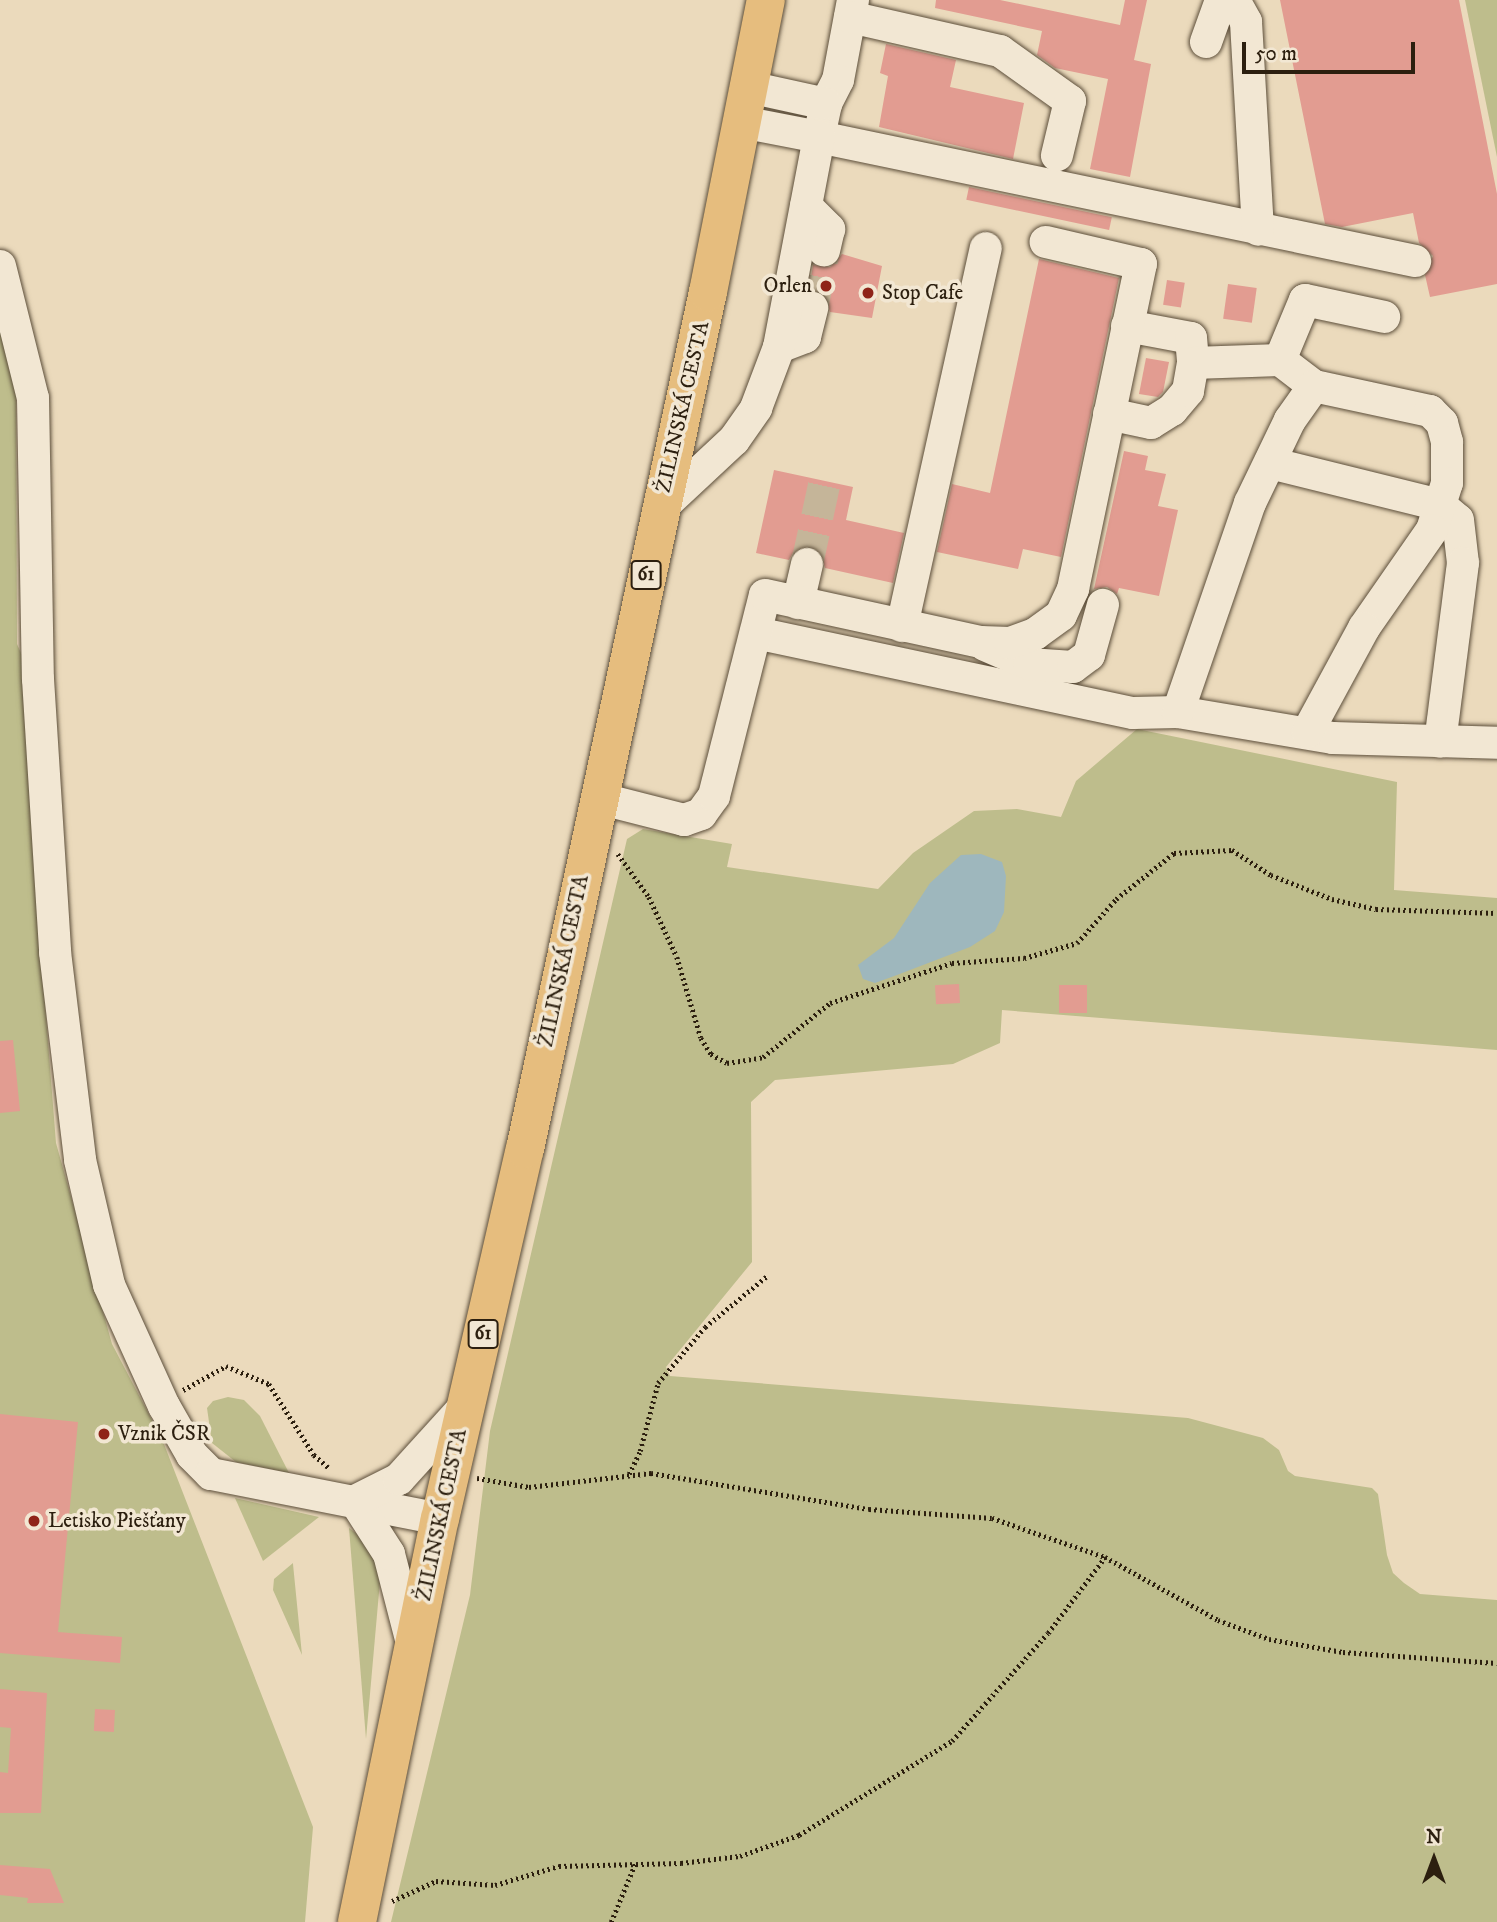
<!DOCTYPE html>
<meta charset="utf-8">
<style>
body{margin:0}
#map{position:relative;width:1497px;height:1922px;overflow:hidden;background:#ebdabc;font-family:"IM FELL DW Pica",serif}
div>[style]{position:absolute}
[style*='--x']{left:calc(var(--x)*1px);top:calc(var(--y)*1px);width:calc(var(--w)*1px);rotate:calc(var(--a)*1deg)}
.green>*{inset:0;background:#bebd8c}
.water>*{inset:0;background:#9eb7bd}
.building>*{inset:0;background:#e29c91;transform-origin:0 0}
.minor-tunnel>*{height:32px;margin-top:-16px;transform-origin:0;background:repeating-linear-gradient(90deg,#c5b599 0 32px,transparent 0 48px)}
.path>*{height:4.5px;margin-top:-2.25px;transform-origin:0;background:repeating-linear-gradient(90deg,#2c1f0f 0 2px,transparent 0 5.5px)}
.roads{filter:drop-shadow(0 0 2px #5c4e3a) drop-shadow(0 0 2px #5c4e3a)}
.minor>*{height:32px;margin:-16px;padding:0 16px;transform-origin:16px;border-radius:16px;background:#f2e7d3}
.major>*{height:38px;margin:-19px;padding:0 19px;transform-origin:19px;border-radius:19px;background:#e6bd7e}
.dots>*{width:19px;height:19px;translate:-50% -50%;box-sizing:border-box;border:4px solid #f2e7d3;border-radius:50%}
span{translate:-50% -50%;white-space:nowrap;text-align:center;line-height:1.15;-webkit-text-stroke:7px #f2e7d3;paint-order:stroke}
.shield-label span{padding:2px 5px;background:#f2e7d3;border:2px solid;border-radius:5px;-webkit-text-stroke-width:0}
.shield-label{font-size:19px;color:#2c1f0f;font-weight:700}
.poi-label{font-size:21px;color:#2c1f0f}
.right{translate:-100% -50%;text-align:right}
.left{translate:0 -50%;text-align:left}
.street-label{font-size:21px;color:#2c1f0f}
.north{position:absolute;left:1399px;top:1824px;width:70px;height:70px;-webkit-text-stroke:5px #f2e7d3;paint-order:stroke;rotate:0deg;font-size:19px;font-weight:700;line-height:28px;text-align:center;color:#2c1f0f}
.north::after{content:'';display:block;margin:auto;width:24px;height:32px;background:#2c1f0f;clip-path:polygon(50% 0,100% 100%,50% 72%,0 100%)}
.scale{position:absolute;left:1242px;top:42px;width:173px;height:32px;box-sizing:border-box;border:4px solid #2c1f0f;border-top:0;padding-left:9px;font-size:21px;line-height:24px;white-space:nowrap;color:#2c1f0f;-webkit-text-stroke:5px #f2e7d3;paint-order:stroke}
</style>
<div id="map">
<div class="green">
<i style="clip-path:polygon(1465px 0,1497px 0,1497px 157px)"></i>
<i style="clip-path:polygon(0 328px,16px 385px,17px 644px,29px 671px,41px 954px,56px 1143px,112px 1344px,162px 1439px,313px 1827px,305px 1922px,0 1922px)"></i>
<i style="clip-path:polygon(1137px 729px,1397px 782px,1394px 890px,1497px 898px,1497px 1050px,1002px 1010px,1000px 1043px,953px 1064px,775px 1080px,751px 1102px,752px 1262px,666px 1367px,670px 1376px,1188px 1418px,1263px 1438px,1279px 1450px,1288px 1471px,1295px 1476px,1372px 1488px,1378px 1494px,1387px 1555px,1393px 1573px,1404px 1583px,1420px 1594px,1497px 1600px,1497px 1922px,391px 1922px,470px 1595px,490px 1431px,627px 839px,643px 829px,732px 844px,727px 867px,878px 889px,913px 853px,974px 811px,1017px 809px,1061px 817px,1076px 781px)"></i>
<i style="clip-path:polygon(228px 1397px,244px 1400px,260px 1416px,289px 1473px,236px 1462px,212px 1443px,207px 1408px,213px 1401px)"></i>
<i style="clip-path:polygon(235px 1498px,319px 1517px,263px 1561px)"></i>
<i style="clip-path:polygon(349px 1528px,364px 1539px,376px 1558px,380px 1581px,366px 1739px)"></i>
<i style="clip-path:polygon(293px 1563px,293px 1564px,302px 1655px,273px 1590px,274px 1579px)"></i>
</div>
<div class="water">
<i style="clip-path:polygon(981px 854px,1002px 862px,1006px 876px,1004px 912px,995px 931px,970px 947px,897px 975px,875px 983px,863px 979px,858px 965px,894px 938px,930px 883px,961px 855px)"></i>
</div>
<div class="building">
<i style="clip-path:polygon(936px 0,1000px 0,1120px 25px,1125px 0,1147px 0,1134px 60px,1151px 64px,1130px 177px,1090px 169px,1108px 79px,1055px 68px,1037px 55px,1042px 31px,935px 8px)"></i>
<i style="clip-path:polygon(1280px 0,1459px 0,1497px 194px,1497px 284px,1430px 297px,1425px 275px,1433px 256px,1419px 243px,1413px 213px,1342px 227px,1325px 224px)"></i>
<i style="clip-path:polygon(886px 44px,956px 60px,950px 87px,1024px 103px,1013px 159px,879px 127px,888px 76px,880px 73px)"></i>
<i style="left:969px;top:187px;width:146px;height:13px;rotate:12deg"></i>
<i style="clip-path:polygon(842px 254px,882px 266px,872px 318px,830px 312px,825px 295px,809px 290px,813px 265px,830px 267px)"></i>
<i style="clip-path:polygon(1039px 259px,1119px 278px,1061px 557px,1023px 549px,1018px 569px,937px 552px,952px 484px,990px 493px)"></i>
<i style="left:1167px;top:280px;width:18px;height:25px;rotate:9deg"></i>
<i style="left:1228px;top:284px;width:29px;height:35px;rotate:8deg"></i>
<i style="clip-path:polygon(1146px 358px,1169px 362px,1163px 392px,1158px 397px,1139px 394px)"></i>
<i style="clip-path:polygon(1124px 451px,1148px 456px,1145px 470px,1166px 474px,1158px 506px,1178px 510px,1159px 596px,1119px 588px,1117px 594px,1107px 587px,1094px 589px)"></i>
<i style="clip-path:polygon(774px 470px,853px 487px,846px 520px,904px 533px,893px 583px,825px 568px,820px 551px,810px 546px,794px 551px,789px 560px,756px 553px)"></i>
<i style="left:959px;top:984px;width:19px;height:24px;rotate:87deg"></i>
<i style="left:1059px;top:985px;width:28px;height:28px"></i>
<i style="clip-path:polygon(13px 1040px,20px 1111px,0 1113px,0 1041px)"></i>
<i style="clip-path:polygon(0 1414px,78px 1422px,58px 1632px,122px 1637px,120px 1663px,0 1653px)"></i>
<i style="clip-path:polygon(0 1689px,47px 1693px,41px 1813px,0 1813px,0 1772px,8px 1773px,11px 1728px,0 1727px)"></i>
<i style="left:95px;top:1709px;width:20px;height:22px;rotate:3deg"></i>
<i style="clip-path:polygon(0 1865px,50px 1869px,64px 1903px,27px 1903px,28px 1898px,0 1895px)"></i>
</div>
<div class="minor-tunnel">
<i style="--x:812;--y:308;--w:59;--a:-78.3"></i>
<i style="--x:807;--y:564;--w:85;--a:-77.8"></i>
</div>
<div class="path">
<i style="--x:618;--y:854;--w:53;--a:54.2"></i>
<i style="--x:649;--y:897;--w:66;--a:65"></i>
<i style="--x:677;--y:957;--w:84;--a:73.5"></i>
<i style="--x:701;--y:1038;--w:19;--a:58"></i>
<i style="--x:711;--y:1054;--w:18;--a:29"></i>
<i style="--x:727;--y:1063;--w:36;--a:-9"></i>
<i style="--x:763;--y:1057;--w:86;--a:-38.9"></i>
<i style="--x:830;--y:1003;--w:128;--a:-18.2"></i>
<i style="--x:952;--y:963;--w:72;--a:-4"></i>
<i style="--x:1024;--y:958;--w:55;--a:-15.8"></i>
<i style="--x:1077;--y:943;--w:59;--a:-48.4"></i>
<i style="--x:1116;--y:899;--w:74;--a:-38.4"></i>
<i style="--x:1174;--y:853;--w:58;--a:-3"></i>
<i style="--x:1232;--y:850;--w:46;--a:32.7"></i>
<i style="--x:1271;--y:875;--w:66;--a:21.5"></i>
<i style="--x:1332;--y:899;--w:45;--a:12.8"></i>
<i style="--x:1376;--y:909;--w:121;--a:1.9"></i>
<i style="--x:183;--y:1390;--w:49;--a:-29.2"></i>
<i style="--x:226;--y:1366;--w:47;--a:22.7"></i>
<i style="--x:269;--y:1384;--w:84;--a:57.6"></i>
<i style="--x:314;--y:1455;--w:21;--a:41"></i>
<i style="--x:629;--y:1474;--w:25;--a:-64"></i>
<i style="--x:640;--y:1451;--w:70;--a:-75.2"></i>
<i style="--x:658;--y:1383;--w:73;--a:-50"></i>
<i style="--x:705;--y:1327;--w:80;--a:-39.4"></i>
<i style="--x:477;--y:1478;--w:53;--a:9.8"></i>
<i style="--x:529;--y:1487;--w:123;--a:-6.5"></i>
<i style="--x:651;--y:1473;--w:221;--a:9.4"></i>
<i style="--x:869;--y:1509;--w:123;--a:4.2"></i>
<i style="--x:992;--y:1518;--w:120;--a:19"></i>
<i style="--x:1105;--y:1557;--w:129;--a:29.1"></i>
<i style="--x:1218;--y:1620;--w:54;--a:20.4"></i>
<i style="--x:1269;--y:1639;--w:75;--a:10"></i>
<i style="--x:1343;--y:1652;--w:154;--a:4.1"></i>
<i style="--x:392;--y:1901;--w:48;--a:-24.4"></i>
<i style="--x:436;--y:1881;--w:59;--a:3.9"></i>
<i style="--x:495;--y:1885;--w:67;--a:-16.5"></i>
<i style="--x:559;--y:1866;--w:122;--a:-1.4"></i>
<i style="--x:681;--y:1863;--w:59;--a:-6.8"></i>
<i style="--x:740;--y:1856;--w:63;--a:-19.6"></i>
<i style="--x:799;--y:1835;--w:180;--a:-31.6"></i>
<i style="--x:952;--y:1741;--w:144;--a:-48.4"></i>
<i style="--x:1048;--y:1633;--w:95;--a:-53.1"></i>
<i style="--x:611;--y:1922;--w:63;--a:-67.5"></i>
</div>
<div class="roads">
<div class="minor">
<i style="--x:853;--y:0;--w:81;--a:100.6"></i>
<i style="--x:838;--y:80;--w:27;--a:117"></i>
<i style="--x:826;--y:104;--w:34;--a:102"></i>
<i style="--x:819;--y:137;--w:609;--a:11.75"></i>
<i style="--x:1234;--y:0;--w:25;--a:61"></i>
<i style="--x:1246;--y:22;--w:208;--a:86.7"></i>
<i style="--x:850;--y:17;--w:154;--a:12.8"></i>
<i style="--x:1000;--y:51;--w:86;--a:35.5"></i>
<i style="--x:1070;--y:101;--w:56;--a:103.5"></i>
<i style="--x:1206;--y:42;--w:45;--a:-70.3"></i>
<i style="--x:749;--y:87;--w:79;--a:12.4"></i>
<i style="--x:806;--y:206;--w:33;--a:45"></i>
<i style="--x:829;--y:229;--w:22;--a:103"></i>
<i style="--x:0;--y:266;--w:136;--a:76"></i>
<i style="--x:33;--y:398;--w:281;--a:89"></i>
<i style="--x:38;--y:679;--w:274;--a:86.4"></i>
<i style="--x:55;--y:952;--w:209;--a:83.1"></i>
<i style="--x:80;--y:1160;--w:128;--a:76.9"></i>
<i style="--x:109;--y:1285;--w:133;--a:65.6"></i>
<i style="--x:164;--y:1406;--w:56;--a:60.3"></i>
<i style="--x:192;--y:1455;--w:27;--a:45"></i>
<i style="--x:211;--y:1474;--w:233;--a:11.1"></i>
<i style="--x:1127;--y:326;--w:65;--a:10.6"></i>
<i style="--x:1191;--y:338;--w:25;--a:85"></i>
<i style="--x:1193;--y:363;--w:87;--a:-2"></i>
<i style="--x:779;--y:347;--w:28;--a:-21"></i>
<i style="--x:805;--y:337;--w:30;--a:-76"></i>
<i style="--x:1314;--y:386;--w:43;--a:-142.6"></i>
<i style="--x:1280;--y:360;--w:65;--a:-67.4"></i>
<i style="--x:1305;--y:300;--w:81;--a:12.1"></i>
<i style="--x:1109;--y:414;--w:43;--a:12.1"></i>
<i style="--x:1151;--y:423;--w:25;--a:-32"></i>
<i style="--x:1172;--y:410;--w:25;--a:-50"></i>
<i style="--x:1188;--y:391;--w:28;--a:-80"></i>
<i style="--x:1270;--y:463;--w:175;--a:13.9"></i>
<i style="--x:1440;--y:505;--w:23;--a:40"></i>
<i style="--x:1458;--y:520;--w:43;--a:83.4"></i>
<i style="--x:1463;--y:563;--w:180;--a:97.3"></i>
<i style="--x:661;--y:508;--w:100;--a:-43"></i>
<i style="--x:734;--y:440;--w:39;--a:-55"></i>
<i style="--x:756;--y:408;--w:65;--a:-69.3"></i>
<i style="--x:779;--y:347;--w:214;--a:-79.2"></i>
<i style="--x:819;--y:137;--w:79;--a:-169.1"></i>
<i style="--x:798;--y:603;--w:40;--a:-77"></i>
<i style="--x:902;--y:626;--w:387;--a:-77.5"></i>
<i style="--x:756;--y:633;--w:385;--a:12"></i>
<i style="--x:1133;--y:713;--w:45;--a:-1.3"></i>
<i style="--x:1178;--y:712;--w:157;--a:9.5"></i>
<i style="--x:1333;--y:738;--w:164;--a:1.7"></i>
<i style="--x:985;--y:645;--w:48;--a:23.4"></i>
<i style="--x:1029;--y:664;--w:44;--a:3.9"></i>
<i style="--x:1073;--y:667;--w:20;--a:-37"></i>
<i style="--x:1089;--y:655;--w:52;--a:-74.4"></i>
<i style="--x:1178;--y:712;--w:221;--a:-71"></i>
<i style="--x:1250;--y:503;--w:92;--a:-64.3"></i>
<i style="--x:1290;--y:420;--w:42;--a:-54.8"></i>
<i style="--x:1314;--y:386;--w:119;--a:12.2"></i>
<i style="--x:1430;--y:411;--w:17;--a:45"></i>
<i style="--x:1442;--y:423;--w:20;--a:75"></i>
<i style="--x:1447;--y:442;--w:41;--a:90"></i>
<i style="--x:1447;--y:483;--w:49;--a:107.7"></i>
<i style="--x:1432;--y:530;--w:119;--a:124.8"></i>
<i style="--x:1364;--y:628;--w:119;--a:118.5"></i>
<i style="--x:598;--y:798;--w:89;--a:14.3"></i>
<i style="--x:684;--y:820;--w:18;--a:-19"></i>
<i style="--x:701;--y:814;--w:22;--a:-54"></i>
<i style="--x:714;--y:796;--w:207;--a:-75.8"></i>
<i style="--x:765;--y:595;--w:221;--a:12.3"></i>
<i style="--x:981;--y:642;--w:29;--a:2"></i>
<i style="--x:1010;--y:643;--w:27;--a:-20"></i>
<i style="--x:1035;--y:634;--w:32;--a:-36"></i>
<i style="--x:1061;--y:615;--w:29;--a:-65"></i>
<i style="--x:1073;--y:589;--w:332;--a:-78.2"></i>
<i style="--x:1141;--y:264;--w:98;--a:-167"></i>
<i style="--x:413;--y:1647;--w:96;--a:-104.5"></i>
<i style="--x:389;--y:1554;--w:63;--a:-122.7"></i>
<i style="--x:355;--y:1501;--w:49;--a:-26.6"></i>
<i style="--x:399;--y:1479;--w:100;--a:-47.8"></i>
</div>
<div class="major">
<i style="--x:357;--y:1922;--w:411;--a:-78.4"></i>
<i style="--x:440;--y:1519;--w:380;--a:-77.1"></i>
<i style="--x:525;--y:1149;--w:876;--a:-77.95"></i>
<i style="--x:708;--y:292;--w:298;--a:-78.8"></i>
</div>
</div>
<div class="dots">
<i style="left:826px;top:286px;background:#8f2418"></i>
<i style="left:868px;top:293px;background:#8f2418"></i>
<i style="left:104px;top:1434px;background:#8f2418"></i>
<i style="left:34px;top:1521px;background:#8f2418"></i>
</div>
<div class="shield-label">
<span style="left:646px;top:575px">61</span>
<span style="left:483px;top:1334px">61</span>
</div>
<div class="poi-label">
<span class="right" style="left:812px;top:286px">Orlen</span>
<span class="left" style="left:882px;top:293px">Stop Cafe</span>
<span class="left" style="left:118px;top:1434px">Vznik ČSR</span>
<span class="left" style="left:48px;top:1521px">Letisko Piešťany</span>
</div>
<div class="street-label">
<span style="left:683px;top:407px;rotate:-77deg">ŽILINSKÁ CESTA</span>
<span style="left:564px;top:961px;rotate:-78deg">ŽILINSKÁ CESTA</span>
<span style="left:442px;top:1515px;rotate:-78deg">ŽILINSKÁ CESTA</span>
</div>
<div class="north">N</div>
<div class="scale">50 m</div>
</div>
